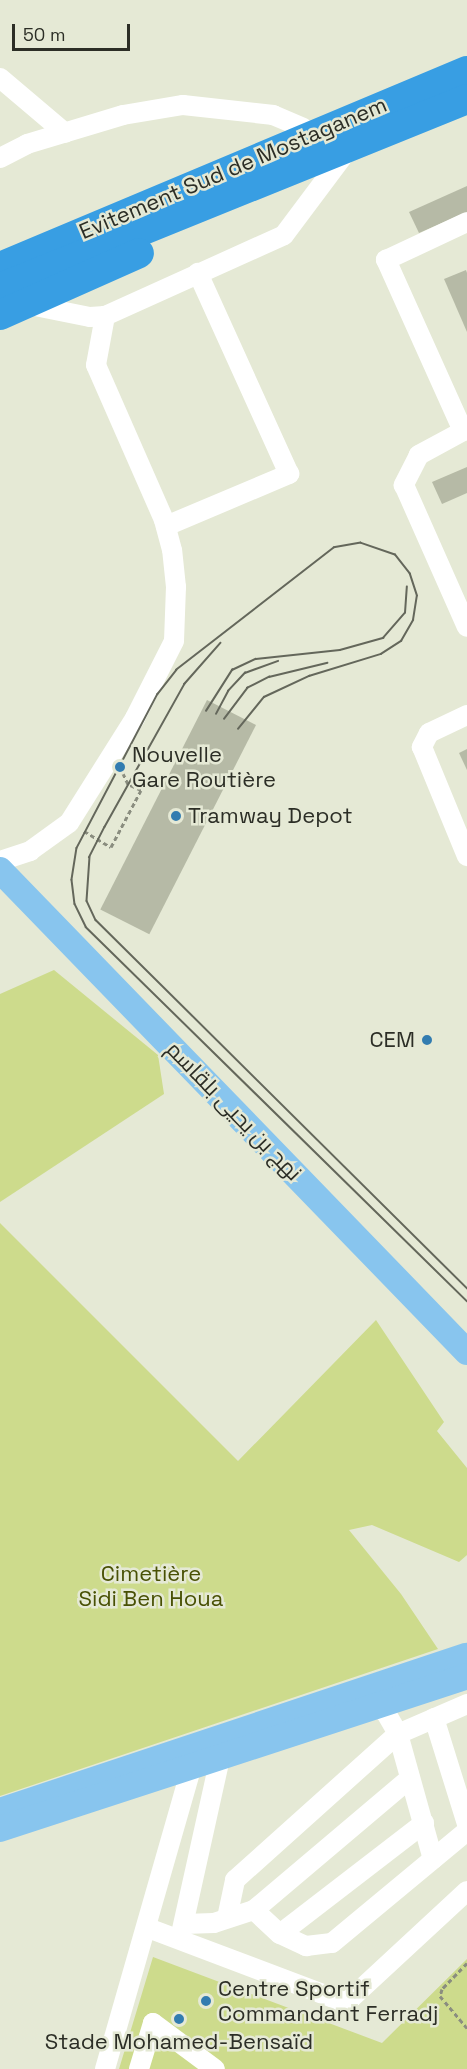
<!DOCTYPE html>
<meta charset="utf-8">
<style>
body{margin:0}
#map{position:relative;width:467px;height:2069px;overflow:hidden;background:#e5e9d5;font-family:"Space Grotesk",Cairo,sans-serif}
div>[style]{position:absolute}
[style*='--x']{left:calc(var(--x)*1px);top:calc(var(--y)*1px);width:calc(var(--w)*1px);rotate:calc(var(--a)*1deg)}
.green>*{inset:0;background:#cddb8c}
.building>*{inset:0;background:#b6baa6;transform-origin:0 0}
.path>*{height:3px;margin-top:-1.5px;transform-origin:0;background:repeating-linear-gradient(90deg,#8a8d7f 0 4.5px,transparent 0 7.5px)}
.minor>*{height:20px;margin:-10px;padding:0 10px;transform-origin:10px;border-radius:10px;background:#fff}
.major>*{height:26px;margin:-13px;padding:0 13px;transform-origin:13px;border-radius:13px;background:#88c5ee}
.highway>*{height:30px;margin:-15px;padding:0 15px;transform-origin:15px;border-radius:15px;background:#389ee3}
.tram>*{height:1.5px;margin:-0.75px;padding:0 0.75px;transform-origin:0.75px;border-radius:0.75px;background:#64675b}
.dots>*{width:16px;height:16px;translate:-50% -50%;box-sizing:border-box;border:3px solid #e5e9d5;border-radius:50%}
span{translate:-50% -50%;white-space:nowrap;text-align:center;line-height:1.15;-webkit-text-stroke:5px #e5e9d5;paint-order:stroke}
.street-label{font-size:22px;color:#2c2e26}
.poi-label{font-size:22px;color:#2c2e26}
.left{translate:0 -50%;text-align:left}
.right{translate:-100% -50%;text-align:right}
.park-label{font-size:22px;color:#485004}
.scale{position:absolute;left:12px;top:24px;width:118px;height:27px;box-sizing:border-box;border:3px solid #2c2e26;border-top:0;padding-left:8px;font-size:18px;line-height:21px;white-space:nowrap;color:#2c2e26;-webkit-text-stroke:4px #e5e9d5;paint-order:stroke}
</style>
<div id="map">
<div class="green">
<i style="clip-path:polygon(54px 970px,158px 1055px,164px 1094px,0 1202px,0 994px)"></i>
<i style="clip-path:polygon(0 1223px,238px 1461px,376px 1320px,444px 1422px,437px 1431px,467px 1468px,467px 1555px,459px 1562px,372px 1525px,349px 1530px,401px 1594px,438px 1649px,0 1796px)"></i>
<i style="clip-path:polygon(153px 1957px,382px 2043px,467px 1959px,467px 2069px,119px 2069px)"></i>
</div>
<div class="building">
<i style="clip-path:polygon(467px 186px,467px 212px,419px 233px,409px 212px)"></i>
<i style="clip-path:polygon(466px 270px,467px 273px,467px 332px,444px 279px)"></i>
<i style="clip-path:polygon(467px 467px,467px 493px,442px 504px,432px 482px)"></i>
<i style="left:207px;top:700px;width:55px;height:235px;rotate:27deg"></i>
<i style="clip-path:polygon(467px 749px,467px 770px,459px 753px)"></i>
</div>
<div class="path">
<i style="--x:84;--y:831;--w:31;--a:31"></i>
<i style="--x:111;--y:847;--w:64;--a:-62.2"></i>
<i style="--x:141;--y:790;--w:14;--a:-155"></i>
<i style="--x:128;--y:784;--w:14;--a:-115"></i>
<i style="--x:467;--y:1963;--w:36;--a:134"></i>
<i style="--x:442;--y:1989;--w:7;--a:106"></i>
<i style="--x:440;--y:1996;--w:42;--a:49.8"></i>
</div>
<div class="minor">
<i style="--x:0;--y:78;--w:85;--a:40.2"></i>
<i style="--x:0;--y:158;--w:30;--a:-27"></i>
<i style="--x:27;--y:144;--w:100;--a:-16.8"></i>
<i style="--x:123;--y:115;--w:61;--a:-9.5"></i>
<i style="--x:183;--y:105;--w:91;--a:6.3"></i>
<i style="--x:273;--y:115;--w:33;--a:23"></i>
<i style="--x:25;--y:304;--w:66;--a:11.3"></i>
<i style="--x:90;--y:317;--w:15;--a:-4"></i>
<i style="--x:105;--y:316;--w:196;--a:-24.3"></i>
<i style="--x:284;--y:235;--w:109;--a:-53.2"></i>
<i style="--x:467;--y:429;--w:55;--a:151.6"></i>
<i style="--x:419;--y:455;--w:34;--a:117"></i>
<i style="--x:404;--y:485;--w:155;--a:66.1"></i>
<i style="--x:463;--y:431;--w:188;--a:-114.2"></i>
<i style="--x:386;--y:260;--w:89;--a:-25.1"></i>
<i style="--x:166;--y:526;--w:134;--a:-22.9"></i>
<i style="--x:289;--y:474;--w:221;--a:-114.4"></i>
<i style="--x:467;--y:715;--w:42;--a:154.7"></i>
<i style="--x:429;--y:733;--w:16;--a:117"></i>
<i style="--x:422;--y:747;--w:118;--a:67.6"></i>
<i style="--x:0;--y:861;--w:32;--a:-18"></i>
<i style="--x:30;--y:851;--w:48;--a:-35.7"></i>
<i style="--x:69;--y:823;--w:124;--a:-57.8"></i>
<i style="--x:135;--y:718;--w:86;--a:-63.1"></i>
<i style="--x:174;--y:641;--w:54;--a:-87.9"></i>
<i style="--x:176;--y:587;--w:37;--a:-96"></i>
<i style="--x:172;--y:550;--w:31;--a:-105"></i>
<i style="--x:164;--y:520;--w:169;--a:-113.7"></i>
<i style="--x:96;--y:365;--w:50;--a:-79.6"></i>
<i style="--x:375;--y:1706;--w:13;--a:32"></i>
<i style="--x:386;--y:1713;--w:24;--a:60"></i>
<i style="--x:398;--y:1734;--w:75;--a:-23.5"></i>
<i style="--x:434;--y:1718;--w:111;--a:72.7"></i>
<i style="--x:254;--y:1910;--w:204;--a:-40.2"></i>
<i style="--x:227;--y:1918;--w:39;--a:-78"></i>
<i style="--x:235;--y:1880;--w:219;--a:-41.9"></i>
<i style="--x:398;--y:1734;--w:130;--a:74.4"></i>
<i style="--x:184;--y:1924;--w:30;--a:-2"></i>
<i style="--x:214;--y:1923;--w:42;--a:-18"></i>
<i style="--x:254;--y:1910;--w:35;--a:43"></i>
<i style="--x:280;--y:1934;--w:29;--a:25"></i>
<i style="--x:306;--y:1946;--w:26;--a:-7"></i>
<i style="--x:332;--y:1943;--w:175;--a:-39.7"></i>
<i style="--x:148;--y:1928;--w:212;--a:20.7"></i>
<i style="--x:346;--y:2003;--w:165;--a:-42.8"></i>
<i style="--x:181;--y:1934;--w:180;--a:-77.5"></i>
<i style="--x:220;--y:1758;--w:12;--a:-95"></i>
<i style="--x:280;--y:1934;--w:182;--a:-37.6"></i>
<i style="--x:105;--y:2069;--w:312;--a:-74"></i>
<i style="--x:191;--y:1769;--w:15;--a:-94"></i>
<i style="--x:139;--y:2069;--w:48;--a:-73.1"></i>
<i style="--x:153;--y:2023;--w:77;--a:36.6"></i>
</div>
<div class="major">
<i style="--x:0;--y:870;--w:671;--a:45.91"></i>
<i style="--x:0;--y:1811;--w:492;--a:-18.4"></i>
<i style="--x:0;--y:1829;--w:491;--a:-18.1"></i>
</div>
<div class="highway">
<i style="--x:0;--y:267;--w:506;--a:-22.77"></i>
<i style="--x:0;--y:288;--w:504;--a:-22.03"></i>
<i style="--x:0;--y:315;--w:152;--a:-24"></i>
</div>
<div class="tram">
<i style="--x:221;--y:643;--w:55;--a:131.3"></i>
<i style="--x:185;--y:684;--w:164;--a:119.2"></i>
<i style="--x:105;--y:827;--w:34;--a:117"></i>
<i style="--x:90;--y:857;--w:44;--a:93.9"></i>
<i style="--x:87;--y:901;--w:21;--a:65"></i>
<i style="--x:96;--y:920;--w:523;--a:44.77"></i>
<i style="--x:206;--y:711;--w:49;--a:-57.6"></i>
<i style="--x:232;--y:670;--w:26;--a:-25"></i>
<i style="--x:256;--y:659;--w:84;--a:-6.1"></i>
<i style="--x:340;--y:650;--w:45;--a:-15.6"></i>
<i style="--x:383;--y:638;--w:33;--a:-49"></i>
<i style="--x:405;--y:613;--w:26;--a:-86"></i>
<i style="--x:216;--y:714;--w:26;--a:-62"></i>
<i style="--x:228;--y:691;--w:25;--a:-47"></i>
<i style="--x:245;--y:673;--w:35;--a:-20"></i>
<i style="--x:224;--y:719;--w:39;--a:-53"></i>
<i style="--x:247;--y:688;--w:25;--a:-27"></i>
<i style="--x:269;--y:677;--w:60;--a:-13.6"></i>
<i style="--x:238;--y:729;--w:41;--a:-50.9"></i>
<i style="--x:264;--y:697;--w:50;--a:-25"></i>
<i style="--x:309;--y:676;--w:75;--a:-17"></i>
<i style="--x:381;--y:654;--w:24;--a:-33"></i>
<i style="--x:401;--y:641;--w:24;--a:-60"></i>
<i style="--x:413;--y:620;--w:24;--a:-81"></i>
<i style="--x:417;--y:596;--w:23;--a:-108"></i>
<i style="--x:410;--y:574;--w:24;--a:-128"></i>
<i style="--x:395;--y:555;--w:36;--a:-161"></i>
<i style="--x:361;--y:543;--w:27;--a:170"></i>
<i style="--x:334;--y:548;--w:199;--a:142.2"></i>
<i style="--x:177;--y:670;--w:31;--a:128"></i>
<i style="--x:158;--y:694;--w:174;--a:117.7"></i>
<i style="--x:77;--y:848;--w:32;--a:99"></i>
<i style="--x:72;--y:880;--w:24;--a:83"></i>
<i style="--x:75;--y:904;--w:25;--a:64"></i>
<i style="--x:86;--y:927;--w:534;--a:44.47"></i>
</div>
<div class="dots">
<i style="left:120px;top:767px;background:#327cb0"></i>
<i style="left:176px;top:816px;background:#327cb0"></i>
<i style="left:427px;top:1040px;background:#327cb0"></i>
<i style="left:206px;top:2001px;background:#327cb0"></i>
<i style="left:179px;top:2019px;background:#327cb0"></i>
</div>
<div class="street-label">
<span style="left:233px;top:168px;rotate:-23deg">Evitement Sud de Mostaganem</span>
<span style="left:234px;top:1111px;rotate:46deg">نهج بن يحيى بلقاسم</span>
</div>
<div class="poi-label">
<span class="left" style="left:132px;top:767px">Nouvelle<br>Gare Routière</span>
<span class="left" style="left:188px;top:816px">Tramway Depot</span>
<span class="right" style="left:415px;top:1040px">CEM</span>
<span class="left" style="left:218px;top:2001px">Centre Sportif<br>Commandant Ferradj</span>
<span style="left:179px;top:2042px">Stade Mohamed-Bensaïd</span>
</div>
<div class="park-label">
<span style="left:151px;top:1586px">Cimetière<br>Sidi Ben Houa</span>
</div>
<div class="scale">50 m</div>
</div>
